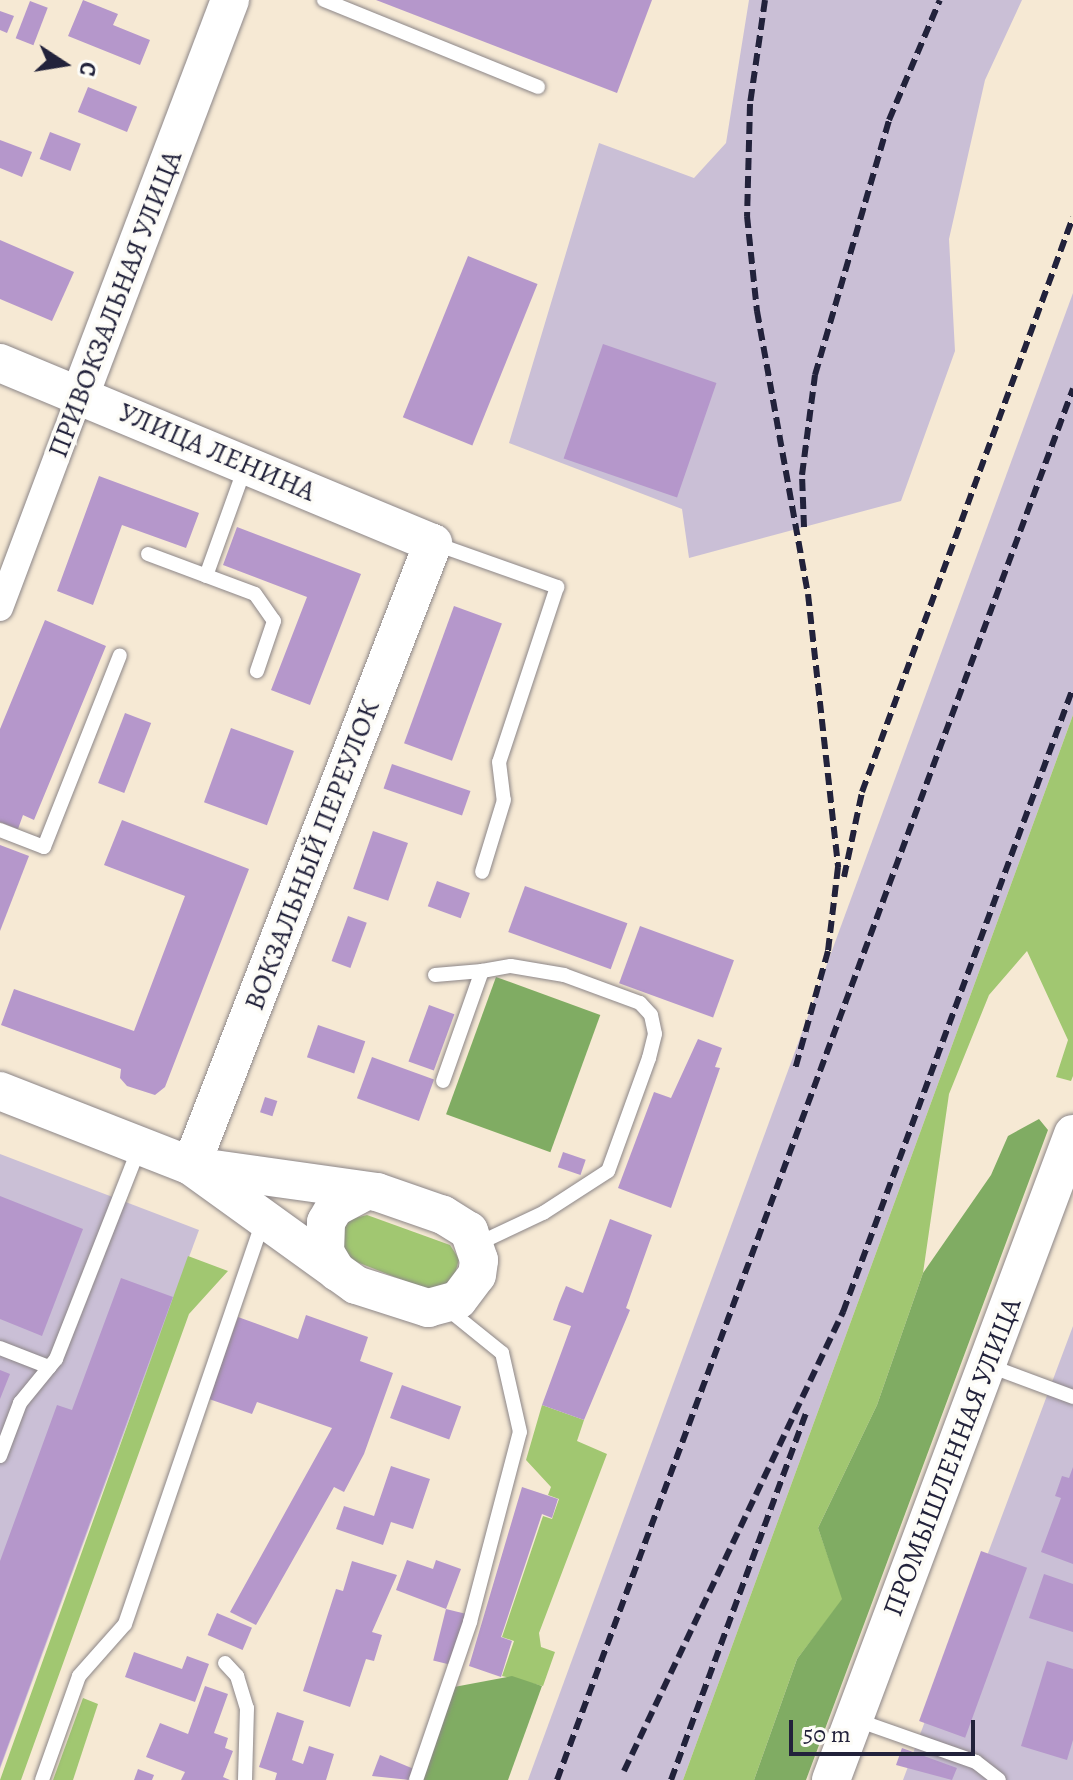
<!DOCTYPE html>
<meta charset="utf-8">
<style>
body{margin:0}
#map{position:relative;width:1073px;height:1780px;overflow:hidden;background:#f6e9d4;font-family:Alegreya,serif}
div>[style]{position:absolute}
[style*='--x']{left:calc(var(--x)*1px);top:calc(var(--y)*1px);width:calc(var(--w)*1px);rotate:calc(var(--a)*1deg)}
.industrial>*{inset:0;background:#cabfd6}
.green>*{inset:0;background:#a1c771}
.forest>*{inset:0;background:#80ac63;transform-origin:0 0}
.building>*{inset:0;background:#b597cb;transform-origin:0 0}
.roads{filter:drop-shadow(0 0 2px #8c8688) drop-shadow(0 0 2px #8c8688)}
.lane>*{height:14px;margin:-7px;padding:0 7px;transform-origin:7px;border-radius:7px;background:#fff}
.street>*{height:26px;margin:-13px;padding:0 13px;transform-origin:13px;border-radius:13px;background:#fff}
.secondary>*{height:38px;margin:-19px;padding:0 19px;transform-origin:19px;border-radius:19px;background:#fff}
.rail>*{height:6px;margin-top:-3px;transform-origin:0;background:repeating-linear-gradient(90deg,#22223b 0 12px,transparent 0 18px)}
span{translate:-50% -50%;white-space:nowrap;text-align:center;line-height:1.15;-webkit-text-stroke:7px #fdfcf7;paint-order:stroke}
.street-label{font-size:28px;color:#22223b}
.north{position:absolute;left:24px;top:24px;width:80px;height:80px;-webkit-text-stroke:6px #fdfcf7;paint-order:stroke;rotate:102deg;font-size:22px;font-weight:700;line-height:32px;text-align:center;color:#22223b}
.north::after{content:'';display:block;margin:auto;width:28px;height:36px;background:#22223b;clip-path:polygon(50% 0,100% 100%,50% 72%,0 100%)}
.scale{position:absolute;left:789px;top:1720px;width:186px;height:36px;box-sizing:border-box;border:4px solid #22223b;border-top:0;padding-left:10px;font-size:24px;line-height:28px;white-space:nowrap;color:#22223b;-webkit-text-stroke:6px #fdfcf7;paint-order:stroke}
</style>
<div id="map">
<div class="industrial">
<i style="clip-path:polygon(749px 0,1022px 0,985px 80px,949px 239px,955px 351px,901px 501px,689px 558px,682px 509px,509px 443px,599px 143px,694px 178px,726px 143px)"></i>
<i style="clip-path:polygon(1073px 293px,1073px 715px,683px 1780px,528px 1780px)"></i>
<i style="clip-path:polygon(0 1154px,199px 1230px,0 1769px)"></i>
<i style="clip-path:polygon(1073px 1326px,1073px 1780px,903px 1780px,1021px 1465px)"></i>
</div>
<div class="green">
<i style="clip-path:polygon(1073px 715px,1073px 1076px,1071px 1081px,1056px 1077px,1068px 1040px,1027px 951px,989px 995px,949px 1094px,923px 1273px,877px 1405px,818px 1528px,843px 1599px,797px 1659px,754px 1780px,683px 1780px)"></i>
<i style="clip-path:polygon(367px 1215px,450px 1245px,459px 1259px,453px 1282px,428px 1290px,344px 1257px,341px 1232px,351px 1219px)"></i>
<i style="clip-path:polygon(188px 1256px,228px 1271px,189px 1314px,21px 1780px,0 1780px)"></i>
<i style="clip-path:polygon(542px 1405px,584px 1420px,577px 1441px,607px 1454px,539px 1633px,541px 1647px,555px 1652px,543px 1686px,502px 1676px,514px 1641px,502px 1637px,543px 1516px,552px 1519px,559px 1499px,548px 1495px,551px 1487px,526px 1460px)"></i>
<i style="clip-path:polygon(83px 1698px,98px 1704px,73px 1780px,53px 1780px)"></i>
</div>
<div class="forest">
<i style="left:496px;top:977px;width:111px;height:146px;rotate:20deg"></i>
<i style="clip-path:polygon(1039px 1119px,1048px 1130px,806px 1780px,754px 1780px,797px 1659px,842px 1599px,818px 1528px,877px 1405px,923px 1273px,991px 1175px,1008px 1136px)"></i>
<i style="clip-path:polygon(512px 1676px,542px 1686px,508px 1780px,421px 1780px,454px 1687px)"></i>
</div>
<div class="building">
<i style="clip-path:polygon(83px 0,118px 14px,113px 25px,150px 40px,140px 65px,68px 36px)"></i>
<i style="clip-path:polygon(376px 0,652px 0,617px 93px)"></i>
<i style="left:30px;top:1px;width:19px;height:40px;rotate:21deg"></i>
<i style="clip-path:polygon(0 11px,14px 16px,7px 33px,0 30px)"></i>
<i style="left:88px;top:87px;width:53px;height:27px;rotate:22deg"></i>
<i style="left:50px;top:132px;width:33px;height:29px;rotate:21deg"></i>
<i style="clip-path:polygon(0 140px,32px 152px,22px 177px,0 168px)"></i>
<i style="clip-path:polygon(0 240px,74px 272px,52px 321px,0 299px)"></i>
<i style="left:468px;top:256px;width:75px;height:174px;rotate:22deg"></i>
<i style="left:603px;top:344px;width:120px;height:121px;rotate:19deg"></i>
<i style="clip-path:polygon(99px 476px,199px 513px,186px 548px,122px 525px,93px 605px,57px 591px)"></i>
<i style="clip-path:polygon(237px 527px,361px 574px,310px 705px,271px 690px,307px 597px,223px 565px)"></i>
<i style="left:454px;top:606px;width:51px;height:146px;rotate:20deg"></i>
<i style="clip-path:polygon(45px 620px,106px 646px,34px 820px,23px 815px,18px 829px,0 822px,0 729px)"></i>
<i style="left:125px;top:713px;width:28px;height:75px;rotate:21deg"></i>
<i style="left:231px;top:728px;width:67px;height:79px;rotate:20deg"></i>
<i style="left:392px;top:764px;width:83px;height:26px;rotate:19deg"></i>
<i style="clip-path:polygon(122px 820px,249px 869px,165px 1087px,155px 1095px,127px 1086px,120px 1078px,121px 1069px,1px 1025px,14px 989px,134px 1031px,185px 896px,104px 865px)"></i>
<i style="left:373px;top:831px;width:37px;height:61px;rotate:19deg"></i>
<i style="clip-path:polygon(0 845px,29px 856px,0 931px)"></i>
<i style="left:437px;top:881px;width:35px;height:27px;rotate:20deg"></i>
<i style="left:525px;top:886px;width:109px;height:49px;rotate:20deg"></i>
<i style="left:348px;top:916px;width:20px;height:48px;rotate:20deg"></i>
<i style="left:640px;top:926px;width:100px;height:61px;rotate:20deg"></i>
<i style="left:429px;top:1005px;width:27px;height:60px;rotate:20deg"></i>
<i style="left:318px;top:1025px;width:50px;height:34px;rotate:19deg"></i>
<i style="clip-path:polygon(698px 1039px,722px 1048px,715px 1067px,720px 1068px,671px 1208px,618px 1188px,654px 1092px,671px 1098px)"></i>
<i style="left:372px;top:1057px;width:66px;height:44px;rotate:20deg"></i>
<i style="left:265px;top:1097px;width:13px;height:16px;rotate:18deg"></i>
<i style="left:563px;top:1152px;width:24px;height:16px;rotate:19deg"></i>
<i style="clip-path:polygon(0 1196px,83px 1229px,42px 1336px,0 1319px)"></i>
<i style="clip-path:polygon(610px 1219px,652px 1235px,626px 1308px,630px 1310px,584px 1420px,542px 1405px,571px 1326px,553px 1320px,559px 1303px,566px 1286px,583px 1293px)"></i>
<i style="clip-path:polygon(121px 1278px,173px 1297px,0 1767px,0 1561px,57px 1405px,72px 1410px)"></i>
<i style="clip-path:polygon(306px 1315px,368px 1337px,360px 1361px,393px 1373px,364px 1454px,344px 1492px,334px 1487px,256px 1625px,230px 1612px,332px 1428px,257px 1402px,252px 1414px,209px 1399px,238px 1317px,298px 1339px)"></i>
<i style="clip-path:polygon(0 1370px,10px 1374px,0 1399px)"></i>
<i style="left:402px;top:1385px;width:63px;height:35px;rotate:20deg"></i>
<i style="clip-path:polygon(391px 1466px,430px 1479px,413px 1529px,391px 1522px,383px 1545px,336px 1529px,344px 1506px,374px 1516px)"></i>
<i style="clip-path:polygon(1073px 1467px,1073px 1564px,1041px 1552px,1061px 1498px,1055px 1496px,1062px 1476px,1069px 1478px)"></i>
<i style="clip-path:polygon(522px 1487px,558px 1499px,552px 1518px,542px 1514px,501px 1637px,512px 1641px,501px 1677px,469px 1666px)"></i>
<i style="left:981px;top:1551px;width:49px;height:181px;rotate:20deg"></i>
<i style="clip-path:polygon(407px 1560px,433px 1569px,436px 1560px,461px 1569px,446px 1609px,396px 1590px)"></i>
<i style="clip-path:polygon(352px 1561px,397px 1575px,372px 1632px,382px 1635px,374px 1661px,366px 1659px,350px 1707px,303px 1691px,336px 1589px,343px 1591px)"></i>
<i style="clip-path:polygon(1044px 1574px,1073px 1584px,1073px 1632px,1029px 1618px)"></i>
<i style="left:446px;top:1609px;width:21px;height:53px;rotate:14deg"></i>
<i style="left:217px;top:1613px;width:38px;height:24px;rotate:23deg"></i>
<i style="clip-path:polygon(134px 1652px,182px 1669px,187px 1656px,209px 1664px,195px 1702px,125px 1677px)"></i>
<i style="clip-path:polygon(1047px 1661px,1073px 1669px,1073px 1740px,1067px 1760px,1021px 1746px)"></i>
<i style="clip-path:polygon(205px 1686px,228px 1694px,214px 1733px,228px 1738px,225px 1748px,233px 1751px,223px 1777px,230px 1780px,181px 1780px,185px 1772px,146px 1757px,160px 1723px,188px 1734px)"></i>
<i style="clip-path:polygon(277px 1712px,304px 1721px,292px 1760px,303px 1764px,309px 1746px,334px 1754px,326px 1780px,275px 1780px,277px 1773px,259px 1767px)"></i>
<i style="clip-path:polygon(902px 1748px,957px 1768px,952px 1780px,896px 1765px)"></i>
<i style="clip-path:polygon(380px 1755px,414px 1769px,410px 1780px,372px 1776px)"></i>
<i style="clip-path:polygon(138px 1769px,154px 1775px,152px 1780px,134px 1780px)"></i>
</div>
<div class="roads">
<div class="lane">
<i style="--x:324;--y:0;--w:231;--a:22.1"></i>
<i style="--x:433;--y:543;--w:132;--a:19.5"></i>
<i style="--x:557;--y:587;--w:184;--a:108.3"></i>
<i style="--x:499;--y:762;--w:38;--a:83"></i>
<i style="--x:504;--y:800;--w:75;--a:107"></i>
<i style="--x:148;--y:554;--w:114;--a:20.5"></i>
<i style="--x:255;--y:594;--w:33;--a:55"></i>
<i style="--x:274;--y:621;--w:53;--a:108.8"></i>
<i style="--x:206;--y:576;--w:118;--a:-70.2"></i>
<i style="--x:0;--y:830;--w:47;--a:21.1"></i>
<i style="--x:44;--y:847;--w:206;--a:-68.4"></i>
<i style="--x:435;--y:975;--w:47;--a:-4.9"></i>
<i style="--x:443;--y:1081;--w:117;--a:-70.5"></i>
<i style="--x:482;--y:971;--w:29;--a:-10"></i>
<i style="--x:511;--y:966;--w:54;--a:9.6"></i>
<i style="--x:564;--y:975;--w:81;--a:20.2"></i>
<i style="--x:640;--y:1003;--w:16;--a:47"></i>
<i style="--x:651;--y:1015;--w:19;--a:78"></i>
<i style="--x:655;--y:1034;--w:25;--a:104"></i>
<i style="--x:649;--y:1058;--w:120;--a:109.9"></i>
<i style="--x:608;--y:1171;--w:77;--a:147.1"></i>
<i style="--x:543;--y:1213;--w:73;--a:154.8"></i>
<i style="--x:0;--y:1348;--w:53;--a:21.2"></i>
<i style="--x:987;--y:1365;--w:92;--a:20.4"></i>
<i style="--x:0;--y:1456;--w:57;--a:-69.3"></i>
<i style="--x:20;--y:1403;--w:57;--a:-50.7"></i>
<i style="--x:56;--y:1359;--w:229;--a:-68.5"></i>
<i style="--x:225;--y:1663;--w:18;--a:47"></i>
<i style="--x:237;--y:1676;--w:34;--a:73"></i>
<i style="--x:247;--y:1708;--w:72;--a:91.6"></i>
<i style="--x:854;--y:1719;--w:129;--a:19.4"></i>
<i style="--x:976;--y:1762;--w:29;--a:38"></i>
<i style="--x:42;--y:1780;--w:110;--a:-70.4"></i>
<i style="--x:79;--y:1676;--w:69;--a:-48.5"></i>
<i style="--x:125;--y:1624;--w:427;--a:-71.1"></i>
<i style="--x:416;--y:1780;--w:167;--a:-71.1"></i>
<i style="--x:470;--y:1622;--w:196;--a:-75.3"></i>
<i style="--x:520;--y:1432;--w:81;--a:-102.8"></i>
<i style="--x:502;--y:1353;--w:73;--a:-141.1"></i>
</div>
<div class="street">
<i style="--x:0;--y:608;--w:228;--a:-69.4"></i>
</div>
<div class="secondary">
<i style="--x:0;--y:363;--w:469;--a:22.6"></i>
<i style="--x:433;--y:543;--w:668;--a:111.23"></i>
<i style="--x:80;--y:395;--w:423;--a:-69.2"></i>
<i style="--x:0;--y:1091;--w:205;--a:21.4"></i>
<i style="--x:191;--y:1166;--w:203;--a:35.8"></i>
<i style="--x:356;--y:1285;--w:76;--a:17.7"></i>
<i style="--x:428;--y:1308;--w:31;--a:-15"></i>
<i style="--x:458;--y:1300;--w:31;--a:-53"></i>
<i style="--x:477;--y:1275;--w:15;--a:-82"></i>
<i style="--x:479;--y:1260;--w:31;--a:-109"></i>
<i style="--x:469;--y:1231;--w:31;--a:-148"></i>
<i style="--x:443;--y:1215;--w:70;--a:-160.8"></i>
<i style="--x:377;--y:1192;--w:188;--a:-172"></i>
<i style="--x:337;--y:1272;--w:23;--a:-121"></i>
<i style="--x:325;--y:1252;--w:30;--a:-88"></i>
<i style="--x:326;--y:1222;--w:16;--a:-60"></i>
<i style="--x:334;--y:1208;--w:32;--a:-28"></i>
<i style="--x:831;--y:1780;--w:690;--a:-69.46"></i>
</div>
</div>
<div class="rail">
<i style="--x:765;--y:0;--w:105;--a:98.2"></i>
<i style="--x:750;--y:104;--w:112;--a:91.5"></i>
<i style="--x:747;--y:216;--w:96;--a:84"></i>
<i style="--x:757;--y:311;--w:288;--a:79.8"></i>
<i style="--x:808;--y:594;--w:275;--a:83.7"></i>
<i style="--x:838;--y:867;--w:85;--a:96.8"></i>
<i style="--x:828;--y:951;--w:123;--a:105.6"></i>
<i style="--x:804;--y:527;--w:52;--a:-92.2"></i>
<i style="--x:802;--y:475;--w:101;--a:-82.6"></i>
<i style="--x:815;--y:375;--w:266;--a:-73.8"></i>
<i style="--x:889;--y:120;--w:130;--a:-67"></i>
<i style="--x:844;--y:877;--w:87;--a:-78"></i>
<i style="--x:862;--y:792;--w:612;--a:-69.85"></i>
<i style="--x:624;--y:1771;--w:509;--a:-64.49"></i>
<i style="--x:843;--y:1312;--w:665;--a:-69.77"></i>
<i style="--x:557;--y:1780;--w:1484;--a:-69.65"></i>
<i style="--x:671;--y:1780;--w:390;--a:-69.8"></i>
</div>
<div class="street-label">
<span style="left:115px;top:304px;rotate:-69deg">ПРИВОКЗАЛЬНАЯ УЛИЦА</span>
<span style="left:217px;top:452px;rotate:23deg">УЛИЦА ЛЕНИНА</span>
<span style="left:312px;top:855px;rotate:-69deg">ВОКЗАЛЬНЫЙ ПЕРЕУЛОК</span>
<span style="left:952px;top:1457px;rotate:-69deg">ПРОМЫШЛЕННАЯ УЛИЦА</span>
</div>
<div class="north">С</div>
<div class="scale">50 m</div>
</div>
